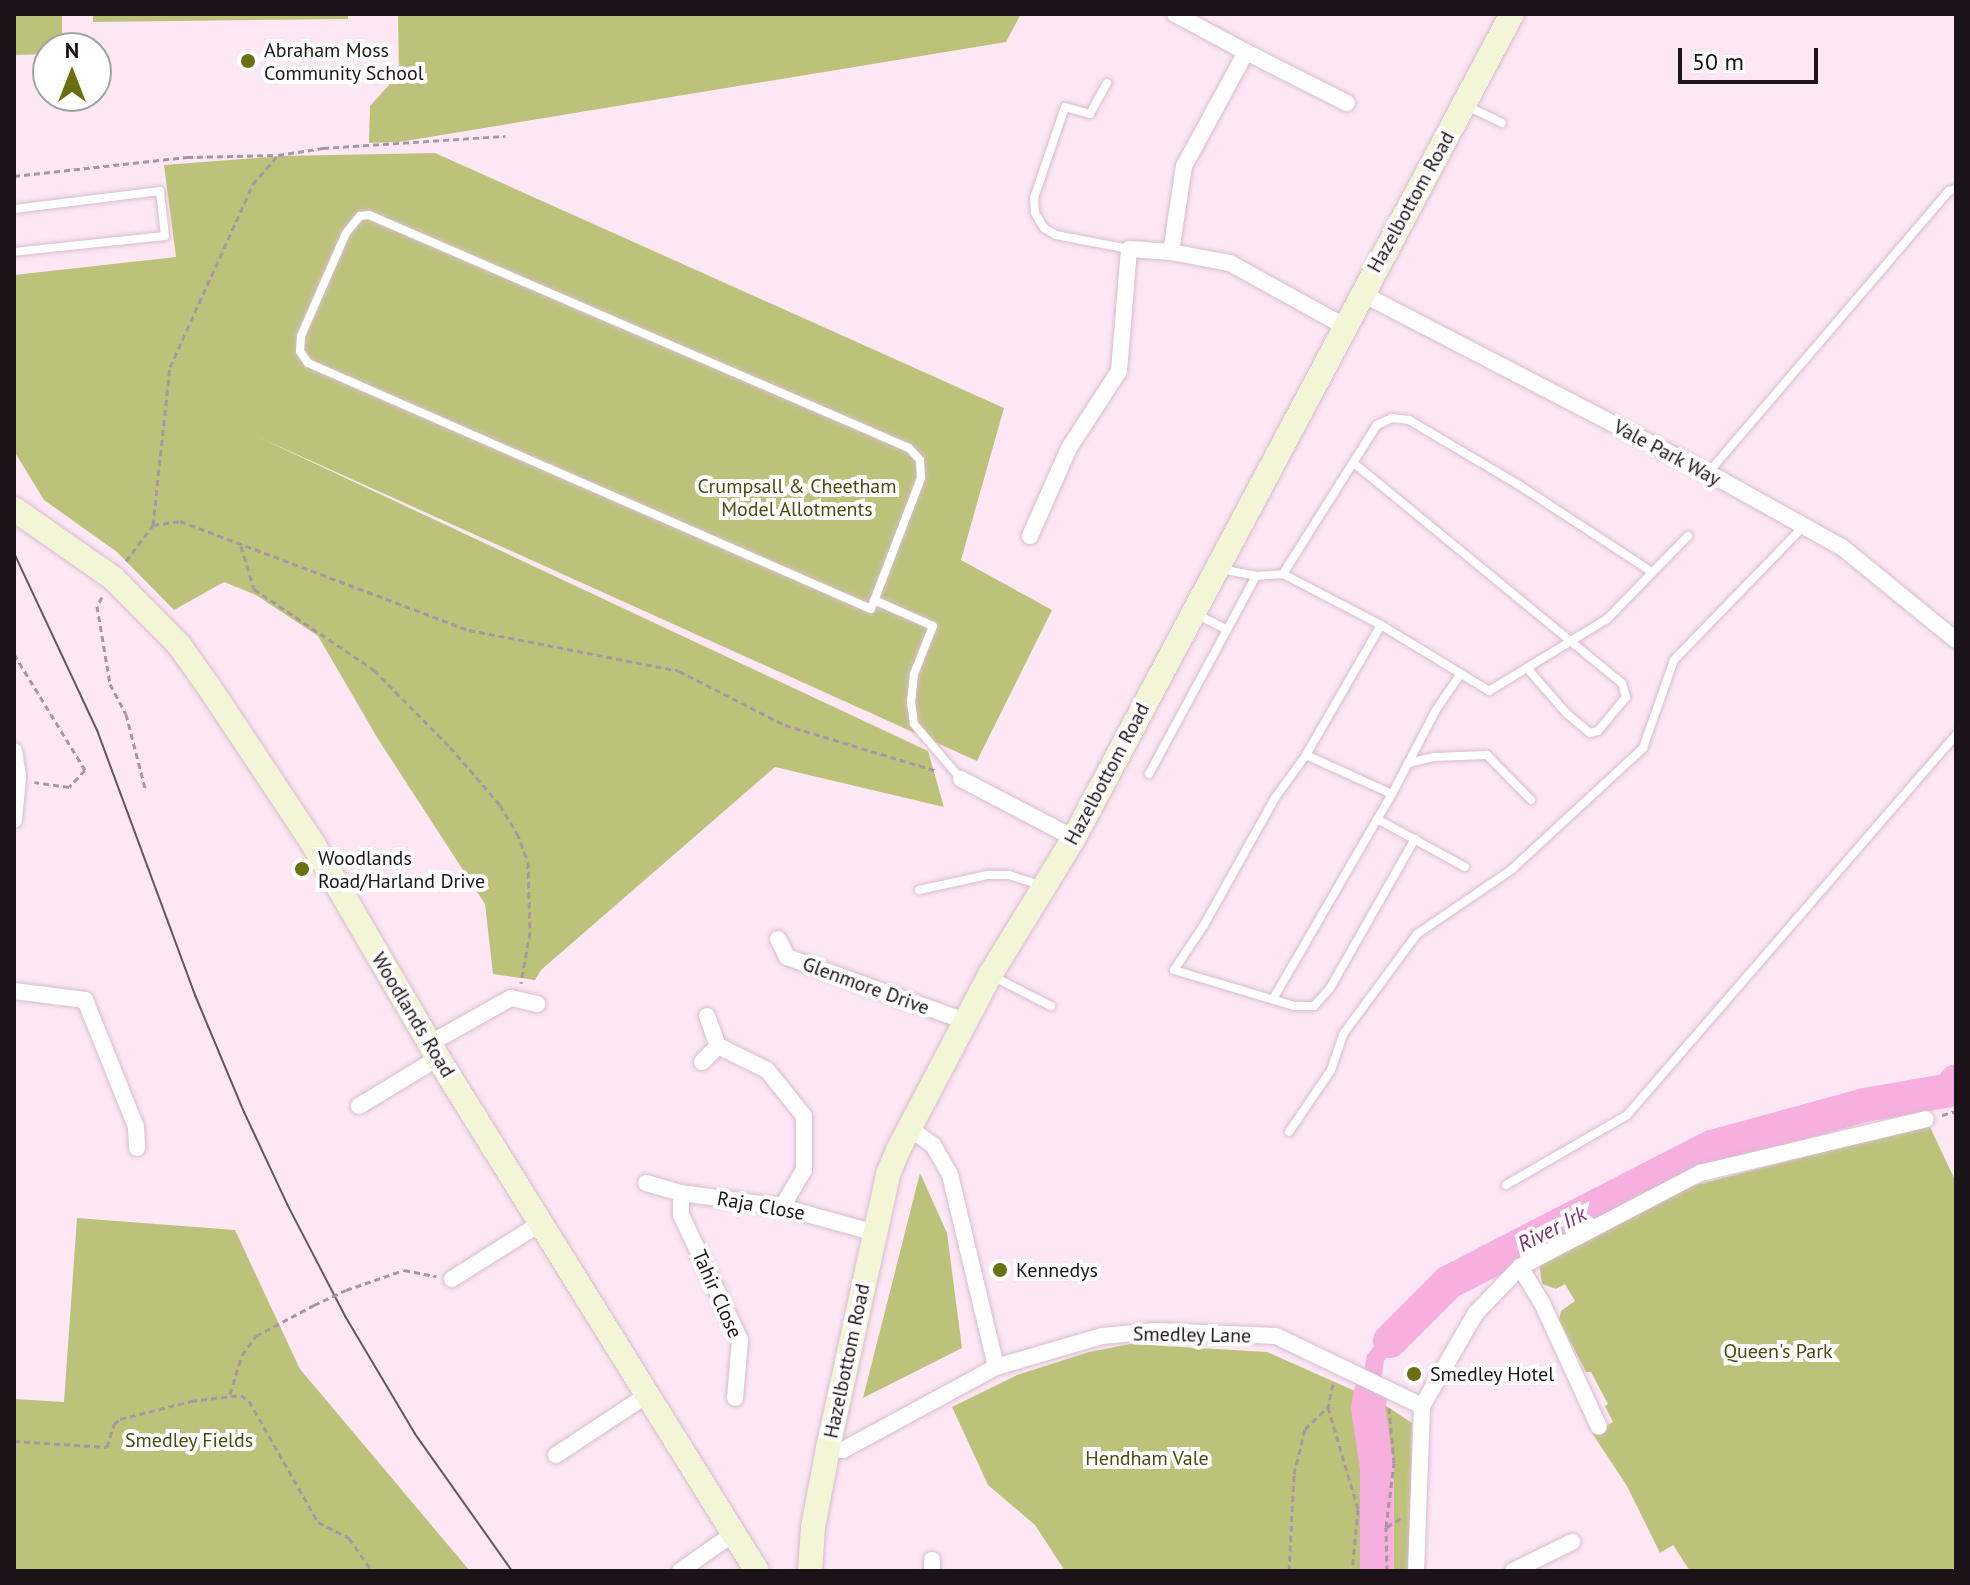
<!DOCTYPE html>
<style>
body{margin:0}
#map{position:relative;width:1970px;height:1585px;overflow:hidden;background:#fde7f5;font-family:"PT Sans",sans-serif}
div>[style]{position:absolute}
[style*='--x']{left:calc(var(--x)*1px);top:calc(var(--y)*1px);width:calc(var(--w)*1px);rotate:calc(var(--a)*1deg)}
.green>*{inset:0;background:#bdc27b}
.water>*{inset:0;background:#f7afe0}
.river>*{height:34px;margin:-17px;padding:0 17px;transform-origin:17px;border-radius:17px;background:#f7afe0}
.path>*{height:3px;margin-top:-1.5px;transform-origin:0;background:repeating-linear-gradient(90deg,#a897a2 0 6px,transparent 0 10px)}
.roads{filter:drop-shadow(0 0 2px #d8bdce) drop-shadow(0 0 2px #d8bdce)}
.lane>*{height:8px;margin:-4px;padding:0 4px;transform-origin:4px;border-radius:4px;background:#fff}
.street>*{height:16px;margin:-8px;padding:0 8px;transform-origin:8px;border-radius:8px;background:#fff}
.secondary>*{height:24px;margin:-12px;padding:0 12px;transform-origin:12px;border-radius:12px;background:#f3f5d7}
.tram>*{height:2px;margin:-1px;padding:0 1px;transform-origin:1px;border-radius:1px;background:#64575f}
.path-bridge>*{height:3px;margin-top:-1.5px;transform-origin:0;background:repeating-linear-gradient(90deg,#a897a2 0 6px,transparent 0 10px)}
.dots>*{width:22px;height:22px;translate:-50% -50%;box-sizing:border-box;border:4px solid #fff;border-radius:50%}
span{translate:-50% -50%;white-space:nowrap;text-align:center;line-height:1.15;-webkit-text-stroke:8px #fff;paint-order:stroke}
.poi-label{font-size:20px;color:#1c1319}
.left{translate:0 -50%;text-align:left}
.street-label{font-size:20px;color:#1c1319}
.park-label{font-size:20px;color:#494c0e}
.water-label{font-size:22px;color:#82316d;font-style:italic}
.frame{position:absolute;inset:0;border:16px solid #1c1319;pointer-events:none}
.north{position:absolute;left:32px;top:32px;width:80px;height:80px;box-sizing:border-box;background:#fff;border:2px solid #a4a1a3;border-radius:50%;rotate:0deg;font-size:22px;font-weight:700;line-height:32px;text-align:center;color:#1c1319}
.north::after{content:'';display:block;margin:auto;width:28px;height:36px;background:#6b6e11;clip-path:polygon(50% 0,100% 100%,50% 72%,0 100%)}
.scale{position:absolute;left:1678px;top:48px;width:140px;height:36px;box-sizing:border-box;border:4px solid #1c1319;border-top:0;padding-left:10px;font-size:24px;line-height:28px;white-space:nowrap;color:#1c1319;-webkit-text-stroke:6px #fff;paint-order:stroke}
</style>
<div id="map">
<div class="green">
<i style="clip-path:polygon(14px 14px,62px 14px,62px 45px,48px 48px,48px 54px,15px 55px)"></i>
<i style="clip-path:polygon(93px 14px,348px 14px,348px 19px,93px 22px)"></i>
<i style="clip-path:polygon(398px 14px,1021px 14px,1006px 42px,399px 142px,369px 143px,370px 106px,399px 74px)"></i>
<i style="clip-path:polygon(435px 153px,1004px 408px,961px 560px,1052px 610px,977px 761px,256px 436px,928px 751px,944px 807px,775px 767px,541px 970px,535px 980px,493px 974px,485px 904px,378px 739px,318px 636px,256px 595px,224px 582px,174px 610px,117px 552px,44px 500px,14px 451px,14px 275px,176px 257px,164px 165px,282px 156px)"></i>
<i style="clip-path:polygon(1929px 1125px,1956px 1182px,1956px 1571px,1690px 1571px,1673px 1545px,1660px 1553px,1627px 1486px,1592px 1433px,1613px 1422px,1605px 1406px,1608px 1404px,1591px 1372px,1586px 1372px,1559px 1320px,1561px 1311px,1575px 1301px,1565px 1284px,1556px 1289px,1542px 1284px,1539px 1263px,1672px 1191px)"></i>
<i style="clip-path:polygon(920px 1173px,947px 1233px,962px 1348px,863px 1398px)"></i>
<i style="clip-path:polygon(77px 1218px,235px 1230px,300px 1369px,470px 1571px,14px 1571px,14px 1399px,64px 1402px)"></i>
<i style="clip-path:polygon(1130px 1344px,1267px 1352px,1382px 1403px,1412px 1423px,1409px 1571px,1065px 1571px,1035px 1525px,988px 1485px,952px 1407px,1017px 1375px,1089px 1352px)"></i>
</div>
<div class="water">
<i style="clip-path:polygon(1415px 1297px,1426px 1310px,1384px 1361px,1376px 1413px,1384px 1439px,1366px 1437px,1358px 1401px,1367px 1355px)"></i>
</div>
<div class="river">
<i style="--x:1390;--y:1341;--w:83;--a:-45"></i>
<i style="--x:1449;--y:1282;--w:296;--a:-27.2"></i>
<i style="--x:1712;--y:1147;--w:159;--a:-15.4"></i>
<i style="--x:1865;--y:1105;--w:87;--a:-9.9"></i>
<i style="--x:1951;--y:1090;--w:10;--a:-61"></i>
<i style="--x:1371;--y:1392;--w:16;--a:101"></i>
<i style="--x:1368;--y:1408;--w:61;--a:81.5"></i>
<i style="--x:1377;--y:1468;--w:103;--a:90"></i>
</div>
<div class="path">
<i style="--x:14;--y:176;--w:174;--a:-6.3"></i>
<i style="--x:187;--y:157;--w:90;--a:-1.3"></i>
<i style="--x:153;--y:525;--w:159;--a:-83.9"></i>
<i style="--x:170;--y:367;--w:201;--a:-65.6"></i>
<i style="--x:253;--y:184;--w:38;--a:-49"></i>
<i style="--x:278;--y:155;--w:46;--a:-8.8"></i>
<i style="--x:323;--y:148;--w:183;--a:-3.8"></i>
<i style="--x:241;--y:546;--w:45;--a:73.2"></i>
<i style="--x:254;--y:589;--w:145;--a:34"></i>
<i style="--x:374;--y:670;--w:108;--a:45.4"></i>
<i style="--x:450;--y:747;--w:77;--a:49.2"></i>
<i style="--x:500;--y:805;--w:33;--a:59"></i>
<i style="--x:517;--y:833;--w:31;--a:69"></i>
<i style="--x:528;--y:862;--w:70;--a:88.4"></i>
<i style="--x:530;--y:932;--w:52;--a:100"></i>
<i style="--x:126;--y:561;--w:45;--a:-53.1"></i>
<i style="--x:153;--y:525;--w:27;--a:-8"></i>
<i style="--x:180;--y:521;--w:309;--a:20.7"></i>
<i style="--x:469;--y:630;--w:214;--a:11"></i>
<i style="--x:679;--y:671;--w:119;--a:27"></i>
<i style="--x:785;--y:725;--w:159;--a:16.8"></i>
<i style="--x:102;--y:597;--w:10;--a:119"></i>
<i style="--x:97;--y:606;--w:79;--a:80.5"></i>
<i style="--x:110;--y:684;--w:34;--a:62"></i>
<i style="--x:126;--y:714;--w:76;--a:75.6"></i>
<i style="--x:14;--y:654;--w:136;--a:58.5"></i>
<i style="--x:85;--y:770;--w:23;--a:133"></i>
<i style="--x:69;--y:787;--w:35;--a:-172"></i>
<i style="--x:1942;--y:1115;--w:15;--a:-16"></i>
<i style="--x:346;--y:1290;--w:61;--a:-19"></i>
<i style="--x:404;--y:1270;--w:33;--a:11"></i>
<i style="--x:1333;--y:1384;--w:24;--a:102"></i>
<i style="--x:1328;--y:1407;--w:106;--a:73.6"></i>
<i style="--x:1358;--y:1509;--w:62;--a:95.5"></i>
<i style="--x:230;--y:1394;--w:41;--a:-72.9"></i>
<i style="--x:242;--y:1355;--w:24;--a:-54"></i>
<i style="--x:256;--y:1336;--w:66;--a:-28.1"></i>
<i style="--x:14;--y:1441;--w:93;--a:3.7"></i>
<i style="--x:107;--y:1447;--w:24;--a:-73"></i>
<i style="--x:114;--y:1424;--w:8;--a:-40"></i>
<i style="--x:120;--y:1419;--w:73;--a:-14.2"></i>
<i style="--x:191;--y:1401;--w:50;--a:-6.8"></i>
<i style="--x:241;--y:1395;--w:10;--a:37"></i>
<i style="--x:249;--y:1401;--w:139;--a:60.3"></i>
<i style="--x:318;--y:1522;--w:35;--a:27"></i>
<i style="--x:349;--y:1538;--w:40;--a:55.1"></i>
<i style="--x:1387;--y:1527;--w:17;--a:-33"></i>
<i style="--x:1289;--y:1571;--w:97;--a:-87"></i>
<i style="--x:1294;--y:1474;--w:46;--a:-76.3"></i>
<i style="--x:1305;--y:1429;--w:32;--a:-44"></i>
<i style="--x:1387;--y:1571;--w:44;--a:-91.3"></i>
<i style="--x:1386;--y:1527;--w:64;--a:-82.9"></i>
<i style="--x:1394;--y:1463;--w:55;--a:-95.2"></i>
</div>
<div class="roads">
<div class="lane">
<i style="--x:1107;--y:83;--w:35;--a:119"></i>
<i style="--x:1090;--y:114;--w:26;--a:-164"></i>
<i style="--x:1065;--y:107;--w:96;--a:108.8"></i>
<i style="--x:1034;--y:198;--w:15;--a:86"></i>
<i style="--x:1035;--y:213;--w:17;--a:59"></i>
<i style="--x:1044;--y:228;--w:14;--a:30"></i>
<i style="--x:1056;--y:235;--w:74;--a:10.9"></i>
<i style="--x:1465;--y:105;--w:41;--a:25.9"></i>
<i style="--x:14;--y:209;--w:147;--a:-7"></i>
<i style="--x:160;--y:191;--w:45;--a:83.7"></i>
<i style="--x:165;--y:236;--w:152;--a:174"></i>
<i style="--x:369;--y:215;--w:588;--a:23.34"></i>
<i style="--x:909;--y:448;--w:16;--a:47"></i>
<i style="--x:920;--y:460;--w:18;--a:87"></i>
<i style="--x:921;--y:478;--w:140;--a:110.9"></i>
<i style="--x:871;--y:609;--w:614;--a:-156.4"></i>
<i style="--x:308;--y:363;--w:14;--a:-124"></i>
<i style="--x:300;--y:351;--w:15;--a:-86"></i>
<i style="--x:301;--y:336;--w:112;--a:-66.4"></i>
<i style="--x:346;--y:233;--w:22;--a:-51"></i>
<i style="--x:360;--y:216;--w:9;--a:-6"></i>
<i style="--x:1355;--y:464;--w:345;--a:39.4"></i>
<i style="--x:1622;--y:683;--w:15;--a:74"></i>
<i style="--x:1626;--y:697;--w:44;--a:129.5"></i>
<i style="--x:1598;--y:731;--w:8;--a:166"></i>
<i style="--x:1590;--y:733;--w:30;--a:-140"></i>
<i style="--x:1567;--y:714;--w:61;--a:-131"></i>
<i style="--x:1708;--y:473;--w:371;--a:-49.5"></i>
<i style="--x:1949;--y:191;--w:7;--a:-16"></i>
<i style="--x:1221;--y:569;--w:36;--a:11"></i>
<i style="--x:1256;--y:576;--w:27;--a:-4"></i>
<i style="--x:1283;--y:574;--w:110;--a:27.5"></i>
<i style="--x:1381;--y:625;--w:127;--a:31.4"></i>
<i style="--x:1489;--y:691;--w:138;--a:-31.4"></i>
<i style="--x:1607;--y:619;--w:116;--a:-45.7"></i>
<i style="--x:1283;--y:574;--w:176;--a:-57.8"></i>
<i style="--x:1377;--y:425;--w:17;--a:-25"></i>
<i style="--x:1392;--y:418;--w:17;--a:7"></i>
<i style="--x:1409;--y:420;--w:128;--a:30.6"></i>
<i style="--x:1519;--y:485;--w:159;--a:33.2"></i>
<i style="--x:874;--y:600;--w:64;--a:23.8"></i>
<i style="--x:933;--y:626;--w:52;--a:111.6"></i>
<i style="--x:914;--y:674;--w:28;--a:96"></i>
<i style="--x:911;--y:702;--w:22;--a:82"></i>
<i style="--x:914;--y:724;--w:72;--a:49.5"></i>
<i style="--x:1196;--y:614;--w:35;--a:27"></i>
<i style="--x:1381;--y:625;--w:150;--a:120"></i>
<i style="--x:1306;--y:755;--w:53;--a:125.8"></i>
<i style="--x:1275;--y:798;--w:145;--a:119.2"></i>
<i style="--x:1204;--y:925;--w:54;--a:123.7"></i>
<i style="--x:1174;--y:970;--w:125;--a:16.7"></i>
<i style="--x:1294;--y:1006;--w:20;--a:0"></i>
<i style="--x:1314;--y:1006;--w:24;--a:-48"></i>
<i style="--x:1330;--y:988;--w:172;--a:-60.3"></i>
<i style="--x:1306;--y:755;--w:94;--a:24.4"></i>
<i style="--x:1408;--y:763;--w:27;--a:-13"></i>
<i style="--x:1434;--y:757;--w:53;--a:-2.2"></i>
<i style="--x:1487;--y:755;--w:63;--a:45.6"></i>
<i style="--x:1149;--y:774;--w:225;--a:-61.6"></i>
<i style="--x:1377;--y:819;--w:100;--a:28.6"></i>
<i style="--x:919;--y:890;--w:70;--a:-12.4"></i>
<i style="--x:987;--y:875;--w:22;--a:0"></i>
<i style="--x:1009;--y:875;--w:35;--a:18"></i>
<i style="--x:994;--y:977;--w:64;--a:27"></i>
<i style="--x:1273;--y:999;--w:237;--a:-59.9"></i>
<i style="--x:1392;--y:794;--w:95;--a:-62.4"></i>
<i style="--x:1436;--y:710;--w:42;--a:-55.6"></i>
<i style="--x:1289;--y:1132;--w:75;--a:-55.9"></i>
<i style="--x:1331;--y:1070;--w:39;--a:-71"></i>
<i style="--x:1344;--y:1033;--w:123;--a:-53.6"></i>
<i style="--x:1417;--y:934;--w:114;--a:-34.2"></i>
<i style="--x:1511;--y:870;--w:180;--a:-42.7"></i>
<i style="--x:1643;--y:748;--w:93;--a:-70.6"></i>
<i style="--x:1674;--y:660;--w:185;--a:-45.9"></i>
<i style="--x:1506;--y:1185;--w:140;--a:-30"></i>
<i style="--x:1627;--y:1115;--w:503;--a:-49.11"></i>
</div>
<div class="street">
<i style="--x:1175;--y:14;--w:81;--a:28.2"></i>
<i style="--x:1246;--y:52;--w:130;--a:118.5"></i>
<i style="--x:1184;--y:166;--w:87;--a:98.6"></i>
<i style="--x:1171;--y:252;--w:60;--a:10.6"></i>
<i style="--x:1230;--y:263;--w:130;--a:28.9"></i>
<i style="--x:1246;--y:52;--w:113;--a:26.8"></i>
<i style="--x:1361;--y:293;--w:406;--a:27.4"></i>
<i style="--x:1721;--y:480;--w:140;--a:29.1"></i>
<i style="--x:1843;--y:548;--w:146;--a:39.2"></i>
<i style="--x:1030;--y:536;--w:96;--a:-66.1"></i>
<i style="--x:1069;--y:448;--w:92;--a:-57"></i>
<i style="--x:1119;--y:371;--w:122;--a:-85.3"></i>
<i style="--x:1129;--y:249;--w:42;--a:4.1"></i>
<i style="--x:14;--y:751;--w:26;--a:81"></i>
<i style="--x:18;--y:777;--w:43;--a:95.3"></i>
<i style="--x:961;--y:779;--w:127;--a:27.6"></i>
<i style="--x:778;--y:939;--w:20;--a:63"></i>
<i style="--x:787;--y:957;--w:189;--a:19.8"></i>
<i style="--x:14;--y:991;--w:72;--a:7.2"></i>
<i style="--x:85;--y:1000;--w:137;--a:68.1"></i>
<i style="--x:136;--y:1127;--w:21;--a:87"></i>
<i style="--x:707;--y:1016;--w:32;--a:70"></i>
<i style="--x:718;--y:1046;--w:55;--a:26.1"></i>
<i style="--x:767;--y:1070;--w:59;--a:51.2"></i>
<i style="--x:804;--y:1116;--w:54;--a:90"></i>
<i style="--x:804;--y:1170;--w:43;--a:120.7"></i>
<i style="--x:429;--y:1044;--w:94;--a:-29.3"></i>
<i style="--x:511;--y:998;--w:27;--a:13"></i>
<i style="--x:702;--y:1062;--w:23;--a:-45"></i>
<i style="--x:359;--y:1106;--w:92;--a:-31.3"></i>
<i style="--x:908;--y:1127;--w:31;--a:36"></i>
<i style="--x:933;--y:1145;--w:34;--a:60"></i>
<i style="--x:950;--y:1175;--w:197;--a:76.5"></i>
<i style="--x:646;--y:1183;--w:36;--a:16"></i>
<i style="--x:681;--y:1193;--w:102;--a:7.9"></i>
<i style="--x:782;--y:1207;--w:98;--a:15.5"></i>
<i style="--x:681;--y:1193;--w:22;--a:90"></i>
<i style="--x:681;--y:1215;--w:138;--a:64.7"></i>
<i style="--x:740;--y:1340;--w:58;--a:94.9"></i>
<i style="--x:1520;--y:1267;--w:42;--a:58.6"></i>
<i style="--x:1542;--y:1303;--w:136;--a:65.3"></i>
<i style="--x:452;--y:1279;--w:105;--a:-32.2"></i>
<i style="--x:828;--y:1448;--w:15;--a:8"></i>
<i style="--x:843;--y:1450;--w:174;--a:-28.5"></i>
<i style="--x:996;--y:1367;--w:110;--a:-16.3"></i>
<i style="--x:1102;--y:1336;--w:53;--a:-5.4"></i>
<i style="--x:1155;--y:1331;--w:121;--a:2.4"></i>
<i style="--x:1276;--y:1336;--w:162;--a:25.6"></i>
<i style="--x:556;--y:1455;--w:109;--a:-33.4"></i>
<i style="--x:932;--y:1560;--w:11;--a:90"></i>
<i style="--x:680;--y:1571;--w:65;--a:-34.9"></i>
<i style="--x:1416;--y:1571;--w:165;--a:-87.9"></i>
<i style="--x:1422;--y:1406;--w:108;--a:-59.9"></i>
<i style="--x:1476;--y:1313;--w:64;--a:-46.3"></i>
<i style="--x:1520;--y:1267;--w:203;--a:-27.6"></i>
<i style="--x:1700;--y:1173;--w:232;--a:-13.4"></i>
<i style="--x:1513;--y:1571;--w:66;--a:-26.2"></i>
</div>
<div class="secondary">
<i style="--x:14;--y:509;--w:121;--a:34.9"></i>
<i style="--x:113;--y:578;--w:94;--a:45.4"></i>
<i style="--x:179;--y:645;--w:52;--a:54.5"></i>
<i style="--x:209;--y:687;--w:186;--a:56.4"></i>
<i style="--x:312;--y:842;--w:250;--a:59.7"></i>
<i style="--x:438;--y:1058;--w:604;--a:58.13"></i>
<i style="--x:810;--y:1571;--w:44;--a:-86.1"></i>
<i style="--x:813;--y:1527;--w:80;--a:-79.2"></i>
<i style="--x:828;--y:1448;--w:280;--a:-77.6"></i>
<i style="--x:888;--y:1174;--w:26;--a:-67"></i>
<i style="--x:898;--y:1150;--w:198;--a:-62.3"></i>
<i style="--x:990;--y:975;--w:161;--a:-58.5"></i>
<i style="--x:1074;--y:838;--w:933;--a:-62.01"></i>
</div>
</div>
<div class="tram">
<i style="--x:14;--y:553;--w:195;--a:64.9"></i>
<i style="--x:97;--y:730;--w:283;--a:69.7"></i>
<i style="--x:195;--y:995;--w:127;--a:67.3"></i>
<i style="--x:244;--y:1112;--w:102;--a:64.9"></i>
<i style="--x:287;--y:1204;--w:126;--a:62.6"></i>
<i style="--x:345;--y:1316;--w:137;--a:59.3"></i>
<i style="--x:415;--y:1434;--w:168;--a:54.7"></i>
</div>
<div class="path-bridge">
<i style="--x:314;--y:1305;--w:35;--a:-25"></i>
</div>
<div class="dots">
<i style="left:248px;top:61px;background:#6b6e11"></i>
<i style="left:302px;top:869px;background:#6b6e11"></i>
<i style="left:1000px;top:1270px;background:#6b6e11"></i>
<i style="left:1414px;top:1374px;background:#6b6e11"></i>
</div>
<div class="poi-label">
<span class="left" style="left:264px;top:62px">Abraham Moss<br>Community School</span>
<span class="left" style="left:318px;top:870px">Woodlands<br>Road/Harland Drive</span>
<span class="left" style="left:1016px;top:1270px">Kennedys</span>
<span class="left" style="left:1430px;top:1374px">Smedley Hotel</span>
</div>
<div class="street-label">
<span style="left:1411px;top:202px;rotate:-61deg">Hazelbottom Road</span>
<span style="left:1667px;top:453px;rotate:28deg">Vale Park Way</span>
<span style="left:1107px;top:774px;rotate:-62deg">Hazelbottom Road</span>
<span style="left:866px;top:986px;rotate:20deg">Glenmore Drive</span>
<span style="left:413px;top:1015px;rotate:59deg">Woodlands Road</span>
<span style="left:761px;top:1206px;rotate:10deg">Raja Close</span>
<span style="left:717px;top:1294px;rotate:66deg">Tahir Close</span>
<span style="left:1192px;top:1335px;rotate:1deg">Smedley Lane</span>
<span style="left:847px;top:1361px;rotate:-78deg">Hazelbottom Road</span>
</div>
<div class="park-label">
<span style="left:797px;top:498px">Crumpsall &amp; Cheetham<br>Model Allotments</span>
<span style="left:1778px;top:1351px">Queen's Park</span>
<span style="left:189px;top:1440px">Smedley Fields</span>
<span style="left:1147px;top:1458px">Hendham Vale</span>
</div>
<div class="water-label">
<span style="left:1552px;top:1229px;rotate:-27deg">River Irk</span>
</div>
<div class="frame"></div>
<div class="north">N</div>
<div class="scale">50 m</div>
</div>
